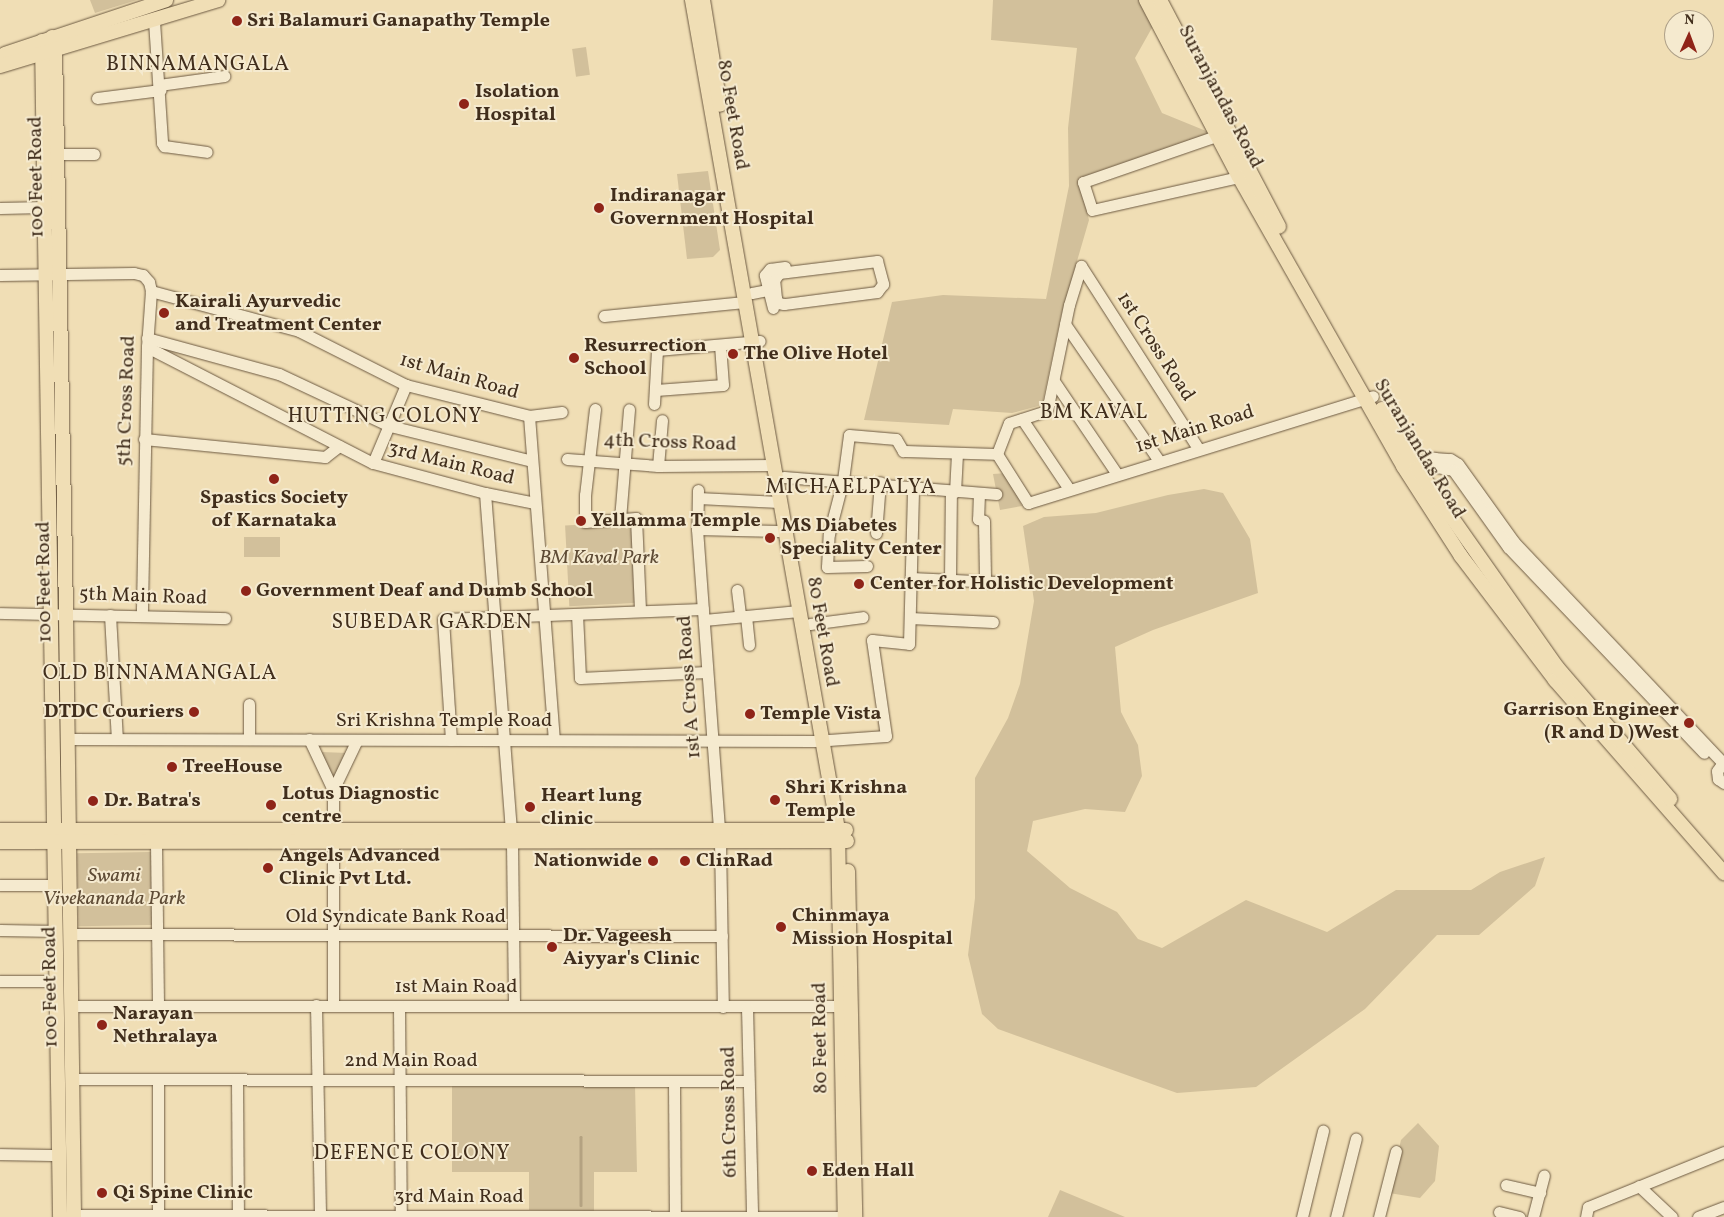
<!DOCTYPE html>
<style>
body{margin:0}
#map{position:relative;width:1724px;height:1217px;overflow:hidden;background:#f0deb5;font-family:Vollkorn,serif}
div>[style]{position:absolute}
[style*='--x']{left:calc(var(--x)*1px);top:calc(var(--y)*1px);width:calc(var(--w)*1px);rotate:calc(var(--a)*1deg)}
.green>*{inset:0;background:#d2c09b;transform-origin:0 0}
.stream>*{height:2.5px;margin:-1.25px;padding:0 1.25px;transform-origin:1.25px;border-radius:1.25px;background:#b4a281}
.roads{filter:drop-shadow(0 0 1px #6d5a42) drop-shadow(0 0 1px #6d5a42)}
.minor>*{height:11px;margin:-5.5px;padding:0 5.5px;transform-origin:5.5px;border-radius:5.5px;background:#f5eacf}
.major>*{height:14px;margin:-7px;padding:0 7px;transform-origin:7px;border-radius:7px;background:#f0deb5}
.dots>*{width:14px;height:14px;translate:-50% -50%;box-sizing:border-box;border:2px solid #f5eacf;border-radius:50%}
span{translate:-50% -50%;white-space:nowrap;text-align:center;line-height:1.15;-webkit-text-stroke:4px #f5eacf;paint-order:stroke}
.poi-label{font-size:20px;color:#412e1c;font-weight:700}
.left{translate:0 -50%;text-align:left}
.right{translate:-100% -50%;text-align:right}
.street-label{font-size:20px;color:#412e1c}
.park-label{font-size:20px;color:#5e4b35;font-style:italic}
.neighbourhood-label{font-size:21px;color:#412e1c;letter-spacing:1px}
.north{position:absolute;left:1664px;top:10px;width:50px;height:50px;box-sizing:border-box;background:#f5eacf;border:1px solid #ad9f87;border-radius:50%;rotate:2deg;font-size:14px;font-weight:700;line-height:20px;text-align:center;color:#412e1c}
.north::after{content:'';display:block;margin:auto;width:18px;height:22px;background:#8f2418;clip-path:polygon(50% 0,100% 100%,50% 72%,0 100%)}
</style>
<div id="map">
<div class="green">
<i style="clip-path:polygon(90px 0,137px 0,95px 13px)"></i>
<i style="clip-path:polygon(993px 0,1140px 0,1153px 26px,1135px 58px,1162px 113px,1211px 133px,1079px 178px,1089px 220px,1061px 316px,1042px 405px,1012px 413px,953px 409px,949px 425px,864px 420px,892px 302px,943px 295px,1046px 299px,1069px 186px,1068px 128px,1077px 48px,991px 40px)"></i>
<i style="left:586px;top:47px;width:28px;height:14px;rotate:82deg"></i>
<i style="clip-path:polygon(708px 171px,720px 250px,713px 257px,687px 259px,677px 174px)"></i>
<i style="clip-path:polygon(1007px 473px,1022px 506px,1000px 510px,993px 474px)"></i>
<i style="clip-path:polygon(1204px 489px,1223px 493px,1250px 539px,1258px 593px,1153px 630px,1115px 647px,1121px 712px,1138px 745px,1142px 776px,1125px 812px,1085px 809px,1033px 821px,1027px 851px,1070px 888px,1117px 912px,1138px 939px,1162px 948px,1246px 900px,1327px 932px,1396px 890px,1471px 890px,1500px 872px,1545px 857px,1535px 886px,1479px 935px,1437px 935px,1365px 1009px,1256px 1087px,1177px 1093px,998px 1029px,982px 1014px,968px 955px,975px 898px,975px 778px,1008px 718px,1020px 684px,1034px 601px,1023px 526px,1044px 517px,1096px 513px,1168px 495px)"></i>
<i style="left:631px;top:522px;width:81px;height:66px;rotate:87deg"></i>
<i style="left:244px;top:537px;width:36px;height:20px"></i>
<i style="clip-path:polygon(321px 752px,348px 753px,335px 782px)"></i>
<i style="left:151px;top:852px;width:73px;height:74px;rotate:89deg"></i>
<i style="clip-path:polygon(635px 1085px,637px 1172px,594px 1172px,594px 1211px,529px 1210px,529px 1172px,452px 1172px,452px 1086px)"></i>
<i style="clip-path:polygon(1418px 1123px,1439px 1146px,1435px 1181px,1420px 1198px,1389px 1193px,1401px 1140px)"></i>
<i style="clip-path:polygon(1060px 1190px,1125px 1217px,1048px 1217px)"></i>
</div>
<div class="stream">
<i style="--x:581;--y:1137;--w:68;--a:90"></i>
</div>
<div class="roads">
<div class="minor">
<i style="--x:154;--y:21;--w:122;--a:86.2"></i>
<i style="--x:162;--y:143;--w:4;--a:56"></i>
<i style="--x:164;--y:146;--w:43;--a:7.9"></i>
<i style="--x:159;--y:85;--w:66;--a:-7.9"></i>
<i style="--x:97;--y:98;--w:64;--a:-7.2"></i>
<i style="--x:1219;--y:135;--w:144;--a:160.9"></i>
<i style="--x:1083;--y:182;--w:29;--a:72"></i>
<i style="--x:1092;--y:210;--w:151;--a:-12.7"></i>
<i style="--x:56;--y:154;--w:38;--a:0"></i>
<i style="--x:0;--y:208;--w:44;--a:-1.3"></i>
<i style="--x:877;--y:261;--w:24;--a:75"></i>
<i style="--x:883;--y:284;--w:10;--a:127"></i>
<i style="--x:877;--y:292;--w:94;--a:172.6"></i>
<i style="--x:784;--y:304;--w:6;--a:-171"></i>
<i style="--x:778;--y:303;--w:5;--a:-112"></i>
<i style="--x:776;--y:298;--w:18;--a:-96"></i>
<i style="--x:774;--y:280;--w:9;--a:-54"></i>
<i style="--x:779;--y:273;--w:99;--a:-7"></i>
<i style="--x:1081;--y:266;--w:216;--a:57.3"></i>
<i style="--x:0;--y:275;--w:134;--a:-0.9"></i>
<i style="--x:134;--y:273;--w:9;--a:13"></i>
<i style="--x:143;--y:275;--w:9;--a:49"></i>
<i style="--x:149;--y:282;--w:9;--a:77"></i>
<i style="--x:151;--y:291;--w:56;--a:94.1"></i>
<i style="--x:147;--y:347;--w:269;--a:91.1"></i>
<i style="--x:151;--y:291;--w:153;--a:15.1"></i>
<i style="--x:299;--y:331;--w:120;--a:26.8"></i>
<i style="--x:406;--y:385;--w:127;--a:14.1"></i>
<i style="--x:529;--y:416;--w:33;--a:-7"></i>
<i style="--x:752;--y:293;--w:20;--a:-11"></i>
<i style="--x:773;--y:308;--w:34;--a:-104"></i>
<i style="--x:765;--y:275;--w:8;--a:-50"></i>
<i style="--x:770;--y:269;--w:15;--a:-8"></i>
<i style="--x:604;--y:316;--w:141;--a:-5.7"></i>
<i style="--x:1065;--y:324;--w:166;--a:55.5"></i>
<i style="--x:147;--y:338;--w:137;--a:15.3"></i>
<i style="--x:279;--y:374;--w:123;--a:25.1"></i>
<i style="--x:390;--y:426;--w:146;--a:13.8"></i>
<i style="--x:147;--y:347;--w:254;--a:27.2"></i>
<i style="--x:373;--y:463;--w:116;--a:15"></i>
<i style="--x:485;--y:493;--w:51;--a:11.3"></i>
<i style="--x:1054;--y:381;--w:112;--a:55.9"></i>
<i style="--x:656;--y:390;--w:67;--a:-4.3"></i>
<i style="--x:723;--y:385;--w:40;--a:-94.3"></i>
<i style="--x:654;--y:404;--w:54;--a:-86.8"></i>
<i style="--x:657;--y:350;--w:103;--a:-5"></i>
<i style="--x:595;--y:409;--w:87;--a:96.6"></i>
<i style="--x:585;--y:495;--w:27;--a:90"></i>
<i style="--x:585;--y:522;--w:51;--a:-4.5"></i>
<i style="--x:636;--y:518;--w:93;--a:87.5"></i>
<i style="--x:529;--y:416;--w:325;--a:85.6"></i>
<i style="--x:1022;--y:419;--w:84;--a:56.1"></i>
<i style="--x:144;--y:439;--w:182;--a:5.7"></i>
<i style="--x:325;--y:457;--w:18;--a:-38"></i>
<i style="--x:997;--y:454;--w:58;--a:57.7"></i>
<i style="--x:1028;--y:503;--w:361;--a:-17.2"></i>
<i style="--x:997;--y:454;--w:33;--a:-69"></i>
<i style="--x:1009;--y:423;--w:40;--a:-18"></i>
<i style="--x:1047;--y:411;--w:108;--a:-78.3"></i>
<i style="--x:1069;--y:305;--w:41;--a:-72.9"></i>
<i style="--x:567;--y:459;--w:91;--a:4.4"></i>
<i style="--x:658;--y:466;--w:115;--a:-0.5"></i>
<i style="--x:373;--y:463;--w:85;--a:-67.1"></i>
<i style="--x:1407;--y:464;--w:28;--a:-13"></i>
<i style="--x:1434;--y:458;--w:16;--a:4"></i>
<i style="--x:1450;--y:459;--w:9;--a:32"></i>
<i style="--x:1458;--y:464;--w:96;--a:54.3"></i>
<i style="--x:1514;--y:542;--w:303;--a:46.6"></i>
<i style="--x:658;--y:466;--w:46;--a:-85"></i>
<i style="--x:1412;--y:471;--w:20;--a:-15"></i>
<i style="--x:1431;--y:466;--w:22;--a:10"></i>
<i style="--x:1453;--y:470;--w:95;--a:54.5"></i>
<i style="--x:1508;--y:547;--w:284;--a:46.4"></i>
<i style="--x:784;--y:477;--w:213;--a:4.6"></i>
<i style="--x:698;--y:490;--w:39;--a:91"></i>
<i style="--x:697;--y:529;--w:314;--a:85.8"></i>
<i style="--x:720;--y:842;--w:165;--a:89"></i>
<i style="--x:955;--y:492;--w:37;--a:-87"></i>
<i style="--x:485;--y:493;--w:350;--a:85.6"></i>
<i style="--x:512;--y:842;--w:164;--a:89.3"></i>
<i style="--x:979;--y:493;--w:26;--a:92"></i>
<i style="--x:978;--y:519;--w:6;--a:18"></i>
<i style="--x:984;--y:521;--w:60;--a:89"></i>
<i style="--x:698;--y:498;--w:81;--a:2.8"></i>
<i style="--x:620;--y:519;--w:110;--a:-85.3"></i>
<i style="--x:697;--y:529;--w:81;--a:1.4"></i>
<i style="--x:876;--y:533;--w:51;--a:-85.5"></i>
<i style="--x:867;--y:566;--w:40;--a:178.6"></i>
<i style="--x:827;--y:567;--w:33;--a:-87"></i>
<i style="--x:829;--y:534;--w:56;--a:-75.5"></i>
<i style="--x:843;--y:480;--w:45;--a:-82.4"></i>
<i style="--x:849;--y:435;--w:47;--a:4.9"></i>
<i style="--x:896;--y:439;--w:14;--a:60"></i>
<i style="--x:903;--y:451;--w:94;--a:1.8"></i>
<i style="--x:911;--y:578;--w:85;--a:2.7"></i>
<i style="--x:950;--y:580;--w:89;--a:-89.4"></i>
<i style="--x:737;--y:590;--w:26;--a:83"></i>
<i style="--x:0;--y:613;--w:225;--a:1.3"></i>
<i style="--x:577;--y:614;--w:64;--a:87.3"></i>
<i style="--x:580;--y:678;--w:127;--a:-2.7"></i>
<i style="--x:110;--y:615;--w:124;--a:86.8"></i>
<i style="--x:746;--y:616;--w:29;--a:84"></i>
<i style="--x:910;--y:618;--w:83;--a:2.8"></i>
<i style="--x:704;--y:620;--w:95;--a:-5.4"></i>
<i style="--x:810;--y:624;--w:53;--a:-7.5"></i>
<i style="--x:67;--y:739;--w:747;--a:0.15"></i>
<i style="--x:814;--y:741;--w:72;--a:-4"></i>
<i style="--x:886;--y:736;--w:97;--a:-98.3"></i>
<i style="--x:872;--y:640;--w:37;--a:6"></i>
<i style="--x:909;--y:644;--w:155;--a:-88.5"></i>
<i style="--x:249;--y:739;--w:35;--a:-90"></i>
<i style="--x:309;--y:739;--w:56;--a:64.8"></i>
<i style="--x:333;--y:790;--w:215;--a:90"></i>
<i style="--x:451;--y:740;--w:121;--a:-93.8"></i>
<i style="--x:443;--y:619;--w:260;--a:-2.2"></i>
<i style="--x:1724;--y:761;--w:12;--a:125"></i>
<i style="--x:1717;--y:771;--w:8;--a:83"></i>
<i style="--x:1718;--y:779;--w:7;--a:34"></i>
<i style="--x:333;--y:790;--w:55;--a:-64.4"></i>
<i style="--x:156;--y:842;--w:163;--a:89.3"></i>
<i style="--x:0;--y:885;--w:55;--a:0"></i>
<i style="--x:0;--y:930;--w:56;--a:1"></i>
<i style="--x:70;--y:934;--w:652;--a:0.18"></i>
<i style="--x:0;--y:981;--w:57;--a:0"></i>
<i style="--x:316;--y:1005;--w:211;--a:88.9"></i>
<i style="--x:71;--y:1006;--w:769;--a:0"></i>
<i style="--x:399;--y:1006;--w:211;--a:89.5"></i>
<i style="--x:747;--y:1007;--w:210;--a:88.6"></i>
<i style="--x:73;--y:1079;--w:675;--a:0.17"></i>
<i style="--x:158;--y:1079;--w:138;--a:90"></i>
<i style="--x:237;--y:1080;--w:136;--a:89.6"></i>
<i style="--x:674;--y:1081;--w:135;--a:89.6"></i>
<i style="--x:0;--y:1154;--w:60;--a:1"></i>
<i style="--x:1506;--y:1185;--w:35;--a:13"></i>
<i style="--x:1639;--y:1186;--w:45;--a:43.2"></i>
<i style="--x:1499;--y:1212;--w:21;--a:14"></i>
<i style="--x:74;--y:1215;--w:771;--a:0.15"></i>
<i style="--x:1302;--y:1217;--w:89;--a:-76.3"></i>
<i style="--x:1336;--y:1217;--w:81;--a:-75.8"></i>
<i style="--x:1379;--y:1217;--w:68;--a:-75.6"></i>
<i style="--x:1533;--y:1217;--w:43;--a:-75.3"></i>
<i style="--x:1586;--y:1217;--w:10;--a:-79"></i>
<i style="--x:1588;--y:1207;--w:147;--a:-22"></i>
<i style="--x:1698;--y:1217;--w:28;--a:-21"></i>
</div>
<div class="major">
<i style="--x:692;--y:0;--w:843;--a:80.02"></i>
<i style="--x:838;--y:830;--w:387;--a:89"></i>
<i style="--x:703;--y:0;--w:106;--a:80.8"></i>
<i style="--x:1146;--y:0;--w:200;--a:62.3"></i>
<i style="--x:1239;--y:177;--w:332;--a:60.4"></i>
<i style="--x:1403;--y:466;--w:107;--a:57.2"></i>
<i style="--x:1461;--y:556;--w:156;--a:52.8"></i>
<i style="--x:1555;--y:680;--w:257;--a:48.8"></i>
<i style="--x:1160;--y:0;--w:256;--a:62.3"></i>
<i style="--x:52;--y:37;--w:12;--a:76"></i>
<i style="--x:55;--y:49;--w:565;--a:88.88"></i>
<i style="--x:66;--y:614;--w:603;--a:89.24"></i>
<i style="--x:42;--y:41;--w:1176;--a:89.12"></i>
<i style="--x:5;--y:54;--w:170;--a:-18.5"></i>
<i style="--x:0;--y:66;--w:228;--a:-16.8"></i>
<i style="--x:1382;--y:409;--w:69;--a:59.3"></i>
<i style="--x:1417;--y:468;--w:243;--a:54.9"></i>
<i style="--x:1557;--y:667;--w:174;--a:49.4"></i>
<i style="--x:0;--y:830;--w:846;--a:0"></i>
<i style="--x:0;--y:842;--w:847;--a:-0.07"></i>
<i style="--x:848;--y:871;--w:346;--a:88.8"></i>
</div>
</div>
<div class="dots">
<i style="left:237px;top:21px;background:#8f2418"></i>
<i style="left:464px;top:104px;background:#8f2418"></i>
<i style="left:599px;top:208px;background:#8f2418"></i>
<i style="left:164px;top:313px;background:#8f2418"></i>
<i style="left:733px;top:354px;background:#8f2418"></i>
<i style="left:574px;top:358px;background:#8f2418"></i>
<i style="left:274px;top:479px;background:#8f2418"></i>
<i style="left:581px;top:521px;background:#8f2418"></i>
<i style="left:770px;top:538px;background:#8f2418"></i>
<i style="left:859px;top:584px;background:#8f2418"></i>
<i style="left:246px;top:591px;background:#8f2418"></i>
<i style="left:194px;top:712px;background:#8f2418"></i>
<i style="left:750px;top:714px;background:#8f2418"></i>
<i style="left:1689px;top:723px;background:#8f2418"></i>
<i style="left:172px;top:767px;background:#8f2418"></i>
<i style="left:775px;top:800px;background:#8f2418"></i>
<i style="left:93px;top:801px;background:#8f2418"></i>
<i style="left:271px;top:805px;background:#8f2418"></i>
<i style="left:530px;top:807px;background:#8f2418"></i>
<i style="left:653px;top:861px;background:#8f2418"></i>
<i style="left:685px;top:861px;background:#8f2418"></i>
<i style="left:268px;top:868px;background:#8f2418"></i>
<i style="left:781px;top:927px;background:#8f2418"></i>
<i style="left:552px;top:947px;background:#8f2418"></i>
<i style="left:102px;top:1025px;background:#8f2418"></i>
<i style="left:812px;top:1171px;background:#8f2418"></i>
<i style="left:102px;top:1193px;background:#8f2418"></i>
</div>
<div class="poi-label">
<span class="left" style="left:247px;top:21px">Sri Balamuri Ganapathy Temple</span>
<span class="left" style="left:475px;top:104px">Isolation<br>Hospital</span>
<span class="left" style="left:610px;top:208px">Indiranagar<br>Government Hospital</span>
<span class="left" style="left:175px;top:314px">Kairali Ayurvedic<br>and Treatment Center</span>
<span class="left" style="left:584px;top:358px">Resurrection<br>School</span>
<span class="left" style="left:743px;top:354px">The Olive Hotel</span>
<span style="left:274px;top:510px">Spastics Society<br>of Karnataka</span>
<span class="left" style="left:591px;top:521px">Yellamma Temple</span>
<span class="left" style="left:781px;top:538px">MS Diabetes<br>Speciality Center</span>
<span class="left" style="left:870px;top:584px">Center for Holistic Development</span>
<span class="left" style="left:256px;top:591px">Government Deaf and Dumb School</span>
<span class="right" style="left:1679px;top:722px">Garrison Engineer<br>(R and D )West</span>
<span class="right" style="left:184px;top:712px">DTDC Couriers</span>
<span class="left" style="left:760px;top:714px">Temple Vista</span>
<span class="left" style="left:182px;top:767px">TreeHouse</span>
<span class="left" style="left:785px;top:800px">Shri Krishna<br>Temple</span>
<span class="left" style="left:282px;top:806px">Lotus Diagnostic<br>centre</span>
<span class="left" style="left:541px;top:808px">Heart lung<br>clinic</span>
<span class="left" style="left:104px;top:801px">Dr. Batra's</span>
<span class="left" style="left:279px;top:868px">Angels Advanced<br>Clinic Pvt Ltd.</span>
<span class="right" style="left:642px;top:861px">Nationwide</span>
<span class="left" style="left:696px;top:861px">ClinRad</span>
<span class="left" style="left:792px;top:928px">Chinmaya<br>Mission Hospital</span>
<span class="left" style="left:563px;top:948px">Dr. Vageesh<br>Aiyyar's Clinic</span>
<span class="left" style="left:113px;top:1026px">Narayan<br>Nethralaya</span>
<span class="left" style="left:822px;top:1171px">Eden Hall</span>
<span class="left" style="left:113px;top:1193px">Qi Spine Clinic</span>
</div>
<div class="street-label">
<span style="left:1220px;top:97px;rotate:62deg">Suranjandas Road</span>
<span style="left:732px;top:115px;rotate:80deg">80 Feet Road</span>
<span style="left:37px;top:177px;rotate:-91deg">100 Feet Road</span>
<span style="left:1155px;top:347px;rotate:57deg">1st Cross Road</span>
<span style="left:459px;top:377px;rotate:16deg">1st Main Road</span>
<span style="left:127px;top:401px;rotate:-88deg">5th Cross Road</span>
<span style="left:1195px;top:430px;rotate:-17deg">1st Main Road</span>
<span style="left:670px;top:443px;rotate:2deg">4th Cross Road</span>
<span style="left:1419px;top:449px;rotate:59deg">Suranjandas Road</span>
<span style="left:451px;top:464px;rotate:14deg">3rd Main Road</span>
<span style="left:45px;top:582px;rotate:-91deg">100 Feet Road</span>
<span style="left:143px;top:597px;rotate:2deg">5th Main Road</span>
<span style="left:822px;top:632px;rotate:80deg">80 Feet Road</span>
<span style="left:690px;top:687px;rotate:-94deg">1st A Cross Road</span>
<span style="left:444px;top:721px">Sri Krishna Temple Road</span>
<span style="left:396px;top:917px">Old Syndicate Bank Road</span>
<span style="left:51px;top:987px;rotate:-91deg">100 Feet Road</span>
<span style="left:456px;top:987px">1st Main Road</span>
<span style="left:821px;top:1038px;rotate:-91deg">80 Feet Road</span>
<span style="left:411px;top:1061px">2nd Main Road</span>
<span style="left:730px;top:1112px;rotate:-91deg">6th Cross Road</span>
<span style="left:459px;top:1197px">3rd Main Road</span>
</div>
<div class="park-label">
<span style="left:599px;top:558px">BM Kaval Park</span>
<span style="left:114px;top:888px">Swami<br>Vivekananda Park</span>
</div>
<div class="neighbourhood-label">
<span style="left:198px;top:65px">BINNAMANGALA</span>
<span style="left:1094px;top:413px">BM KAVAL</span>
<span style="left:385px;top:417px">HUTTING COLONY</span>
<span style="left:851px;top:488px">MICHAELPALYA</span>
<span style="left:432px;top:623px">SUBEDAR GARDEN</span>
<span style="left:160px;top:674px">OLD BINNAMANGALA</span>
<span style="left:412px;top:1154px">DEFENCE COLONY</span>
</div>
<div class="north">N</div>
</div>
